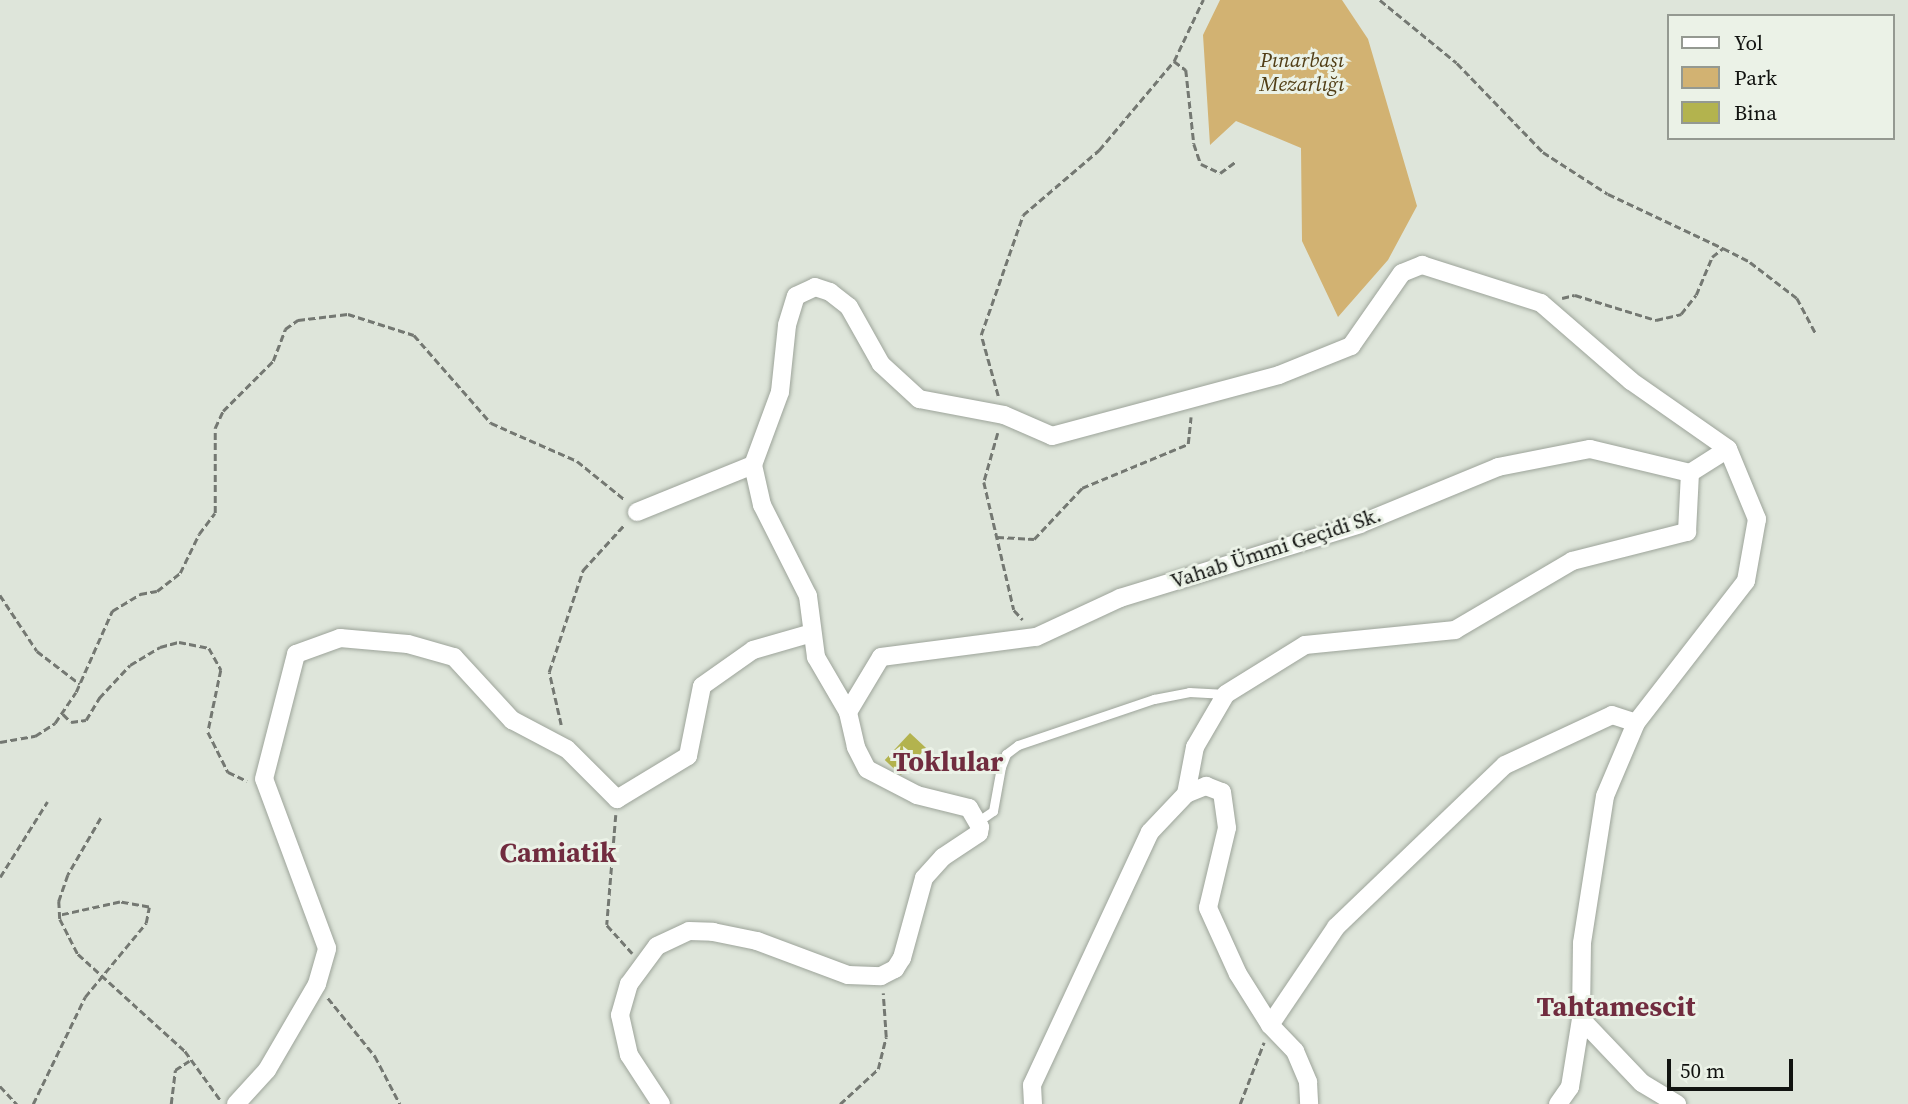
<!DOCTYPE html>
<meta charset="utf-8">
<style>
body{margin:0}
#map{position:relative;width:1908px;height:1104px;overflow:hidden;background:#dee5da;font-family:"Source Serif 4",serif}
div>[style]{position:absolute}
[style*='--x']{left:calc(var(--x)*1px);top:calc(var(--y)*1px);width:calc(var(--w)*1px);rotate:calc(var(--a)*1deg)}
.green>*{inset:0;background:#d2b272}
.building>*{inset:0;background:#b3b34e;transform-origin:0 0}
.path>*{height:2.5px;margin-top:-1.25px;transform-origin:0;background:repeating-linear-gradient(90deg,#747872 0 7px,transparent 0 10.5px)}
.roads{filter:drop-shadow(0 0 2px #9da49a) drop-shadow(0 0 2px #9da49a)}
.lane>*{height:9px;margin:-4.5px;padding:0 4.5px;transform-origin:4.5px;border-radius:4.5px;background:#fff}
.street>*{height:18px;margin:-9px;padding:0 9px;transform-origin:9px;border-radius:9px;background:#fff}
span{translate:-50% -50%;white-space:nowrap;text-align:center;line-height:1.15;-webkit-text-stroke:6px #ebf2e7;paint-order:stroke}
.park-label{font-size:21px;color:#513e16;font-style:italic}
.street-label{font-size:21px;color:#111310}
.district-label{font-size:28px;color:#712c3f;font-weight:700}
.legend{position:absolute;left:1667px;top:14px;width:228px;height:126px;box-sizing:border-box;background:#ebf2e7;border:2px solid #949991;margin:0;padding:9px 12px;list-style:none;font-size:21px;color:#111310}
.legend li{display:flex;align-items:center;gap:14px;height:35px}
.legend b{width:35px;border:2px solid #949991}
.scale{position:absolute;left:1667px;top:1059px;width:126px;height:32px;box-sizing:border-box;border:4px solid #111310;border-top:0;padding-left:9px;font-size:21px;line-height:24px;white-space:nowrap;color:#111310;-webkit-text-stroke:5px #ebf2e7;paint-order:stroke}
</style>
<div id="map">
<div class="green">
<i style="clip-path:polygon(1220px 0,1342px 0,1368px 39px,1417px 206px,1388px 260px,1338px 317px,1302px 241px,1301px 148px,1236px 121px,1210px 145px,1203px 35px)"></i>
</div>
<div class="building">
<i style="left:910px;top:733px;width:22px;height:37px;rotate:43deg"></i>
</div>
<div class="path">
<i style="--x:1380;--y:0;--w:99;--a:39.3"></i>
<i style="--x:1457;--y:63;--w:124;--a:46"></i>
<i style="--x:1543;--y:152;--w:77;--a:32.9"></i>
<i style="--x:1608;--y:194;--w:127;--a:25.2"></i>
<i style="--x:1174;--y:61;--w:15;--a:37"></i>
<i style="--x:1186;--y:70;--w:74;--a:83.8"></i>
<i style="--x:1194;--y:144;--w:21;--a:71"></i>
<i style="--x:1201;--y:164;--w:21;--a:25"></i>
<i style="--x:1220;--y:173;--w:19;--a:-36"></i>
<i style="--x:1562;--y:298;--w:13;--a:-13"></i>
<i style="--x:1575;--y:295;--w:85;--a:17.2"></i>
<i style="--x:1656;--y:320;--w:26;--a:-13"></i>
<i style="--x:1681;--y:314;--w:24;--a:-52"></i>
<i style="--x:1696;--y:295;--w:41;--a:-67.2"></i>
<i style="--x:1712;--y:257;--w:14;--a:-39"></i>
<i style="--x:1723;--y:248;--w:30;--a:27"></i>
<i style="--x:1750;--y:262;--w:59;--a:37.5"></i>
<i style="--x:1797;--y:298;--w:40;--a:62"></i>
<i style="--x:998;--y:396;--w:63;--a:-105.6"></i>
<i style="--x:981;--y:335;--w:127;--a:-70.7"></i>
<i style="--x:1023;--y:215;--w:100;--a:-40.5"></i>
<i style="--x:1099;--y:150;--w:116;--a:-49.9"></i>
<i style="--x:1174;--y:61;--w:68;--a:-64.6"></i>
<i style="--x:998;--y:433;--w:51;--a:105.9"></i>
<i style="--x:984;--y:482;--w:131;--a:76.8"></i>
<i style="--x:1014;--y:610;--w:13;--a:48"></i>
<i style="--x:997;--y:537;--w:37;--a:3"></i>
<i style="--x:1034;--y:539;--w:70;--a:-46.7"></i>
<i style="--x:1082;--y:488;--w:115;--a:-22.5"></i>
<i style="--x:1188;--y:444;--w:27;--a:-84"></i>
<i style="--x:0;--y:595;--w:67;--a:56.5"></i>
<i style="--x:37;--y:651;--w:54;--a:37.5"></i>
<i style="--x:63;--y:714;--w:11;--a:45"></i>
<i style="--x:71;--y:722;--w:15;--a:-8"></i>
<i style="--x:86;--y:720;--w:26;--a:-59"></i>
<i style="--x:99;--y:698;--w:45;--a:-46.8"></i>
<i style="--x:130;--y:665;--w:35;--a:-31"></i>
<i style="--x:160;--y:647;--w:20;--a:-15"></i>
<i style="--x:179;--y:642;--w:31;--a:11"></i>
<i style="--x:209;--y:648;--w:25;--a:61"></i>
<i style="--x:221;--y:670;--w:63;--a:101.8"></i>
<i style="--x:208;--y:732;--w:45;--a:63.4"></i>
<i style="--x:228;--y:772;--w:21;--a:25"></i>
<i style="--x:561;--y:725;--w:54;--a:-102.8"></i>
<i style="--x:549;--y:672;--w:108;--a:-71.6"></i>
<i style="--x:583;--y:570;--w:62;--a:-47.6"></i>
<i style="--x:0;--y:742;--w:36;--a:-10"></i>
<i style="--x:35;--y:736;--w:24;--a:-33"></i>
<i style="--x:55;--y:723;--w:37;--a:-56"></i>
<i style="--x:76;--y:692;--w:89;--a:-66"></i>
<i style="--x:112;--y:611;--w:33;--a:-31"></i>
<i style="--x:140;--y:594;--w:17;--a:-10"></i>
<i style="--x:157;--y:591;--w:29;--a:-38"></i>
<i style="--x:180;--y:573;--w:43;--a:-64"></i>
<i style="--x:199;--y:534;--w:26;--a:-53"></i>
<i style="--x:215;--y:513;--w:85;--a:-90"></i>
<i style="--x:215;--y:428;--w:19;--a:-65"></i>
<i style="--x:223;--y:411;--w:71;--a:-45"></i>
<i style="--x:273;--y:361;--w:34;--a:-69"></i>
<i style="--x:285;--y:329;--w:16;--a:-35"></i>
<i style="--x:298;--y:320;--w:50;--a:-6.8"></i>
<i style="--x:348;--y:314;--w:69;--a:17.7"></i>
<i style="--x:414;--y:335;--w:117;--a:48.8"></i>
<i style="--x:491;--y:423;--w:94;--a:23.8"></i>
<i style="--x:577;--y:461;--w:60;--a:39"></i>
<i style="--x:616;--y:815;--w:110;--a:94.7"></i>
<i style="--x:607;--y:925;--w:38;--a:48"></i>
<i style="--x:101;--y:818;--w:66;--a:120.1"></i>
<i style="--x:68;--y:875;--w:28;--a:109"></i>
<i style="--x:59;--y:901;--w:18;--a:87"></i>
<i style="--x:60;--y:919;--w:39;--a:63"></i>
<i style="--x:78;--y:954;--w:144;--a:42.2"></i>
<i style="--x:185;--y:1051;--w:62;--a:54.2"></i>
<i style="--x:0;--y:877;--w:89;--a:-57.9"></i>
<i style="--x:328;--y:998;--w:75;--a:51"></i>
<i style="--x:375;--y:1056;--w:54;--a:62.5"></i>
<i style="--x:0;--y:1086;--w:25;--a:47"></i>
<i style="--x:33;--y:1104;--w:119;--a:-64.1"></i>
<i style="--x:85;--y:997;--w:96;--a:-50.5"></i>
<i style="--x:146;--y:923;--w:16;--a:-79"></i>
<i style="--x:149;--y:907;--w:29;--a:-170"></i>
<i style="--x:120;--y:902;--w:60;--a:167.6"></i>
<i style="--x:171;--y:1104;--w:34;--a:-83"></i>
<i style="--x:175;--y:1070;--w:17;--a:-33"></i>
<i style="--x:840;--y:1104;--w:52;--a:-42.6"></i>
<i style="--x:878;--y:1069;--w:33;--a:-76"></i>
<i style="--x:886;--y:1037;--w:44;--a:-93.9"></i>
<i style="--x:1240;--y:1104;--w:66;--a:-68.8"></i>
</div>
<div class="roads">
<div class="lane">
<i style="--x:980;--y:820;--w:16;--a:-35"></i>
<i style="--x:993;--y:811;--w:45;--a:-79.7"></i>
<i style="--x:1001;--y:767;--w:14;--a:-69"></i>
<i style="--x:1006;--y:754;--w:15;--a:-37"></i>
<i style="--x:1018;--y:745;--w:144;--a:-18.7"></i>
<i style="--x:1154;--y:699;--w:36;--a:-11"></i>
<i style="--x:1189;--y:692;--w:37;--a:3"></i>
</div>
<div class="street">
<i style="--x:637;--y:512;--w:125;--a:-22.1"></i>
<i style="--x:848;--y:712;--w:64;--a:-59"></i>
<i style="--x:881;--y:657;--w:156;--a:-7.4"></i>
<i style="--x:1036;--y:637;--w:93;--a:-24.9"></i>
<i style="--x:1120;--y:598;--w:251;--a:-17.1"></i>
<i style="--x:1360;--y:524;--w:149;--a:-22.4"></i>
<i style="--x:1498;--y:467;--w:94;--a:-11.1"></i>
<i style="--x:1590;--y:449;--w:103;--a:13.5"></i>
<i style="--x:1690;--y:473;--w:45;--a:-32.3"></i>
<i style="--x:1186;--y:794;--w:48;--a:-79.2"></i>
<i style="--x:1195;--y:747;--w:61;--a:-59.7"></i>
<i style="--x:1226;--y:694;--w:93;--a:-31.8"></i>
<i style="--x:1305;--y:645;--w:151;--a:-5.7"></i>
<i style="--x:1455;--y:630;--w:136;--a:-30.5"></i>
<i style="--x:1572;--y:561;--w:119;--a:-14.2"></i>
<i style="--x:1687;--y:532;--w:59;--a:-87.1"></i>
<i style="--x:1581;--y:1019;--w:88;--a:46.4"></i>
<i style="--x:1642;--y:1083;--w:41;--a:31"></i>
<i style="--x:1270;--y:1025;--w:118;--a:-56"></i>
<i style="--x:1336;--y:927;--w:234;--a:-43.8"></i>
<i style="--x:1505;--y:765;--w:118;--a:-25"></i>
<i style="--x:1612;--y:715;--w:25;--a:18"></i>
<i style="--x:236;--y:1104;--w:46;--a:-47.6"></i>
<i style="--x:267;--y:1070;--w:99;--a:-59.8"></i>
<i style="--x:317;--y:984;--w:37;--a:-74"></i>
<i style="--x:327;--y:948;--w:180;--a:-110.4"></i>
<i style="--x:264;--y:779;--w:129;--a:-75.6"></i>
<i style="--x:296;--y:654;--w:47;--a:-20"></i>
<i style="--x:340;--y:638;--w:68;--a:5"></i>
<i style="--x:408;--y:644;--w:48;--a:15.8"></i>
<i style="--x:454;--y:657;--w:86;--a:47.4"></i>
<i style="--x:512;--y:720;--w:62;--a:27.8"></i>
<i style="--x:567;--y:749;--w:71;--a:45"></i>
<i style="--x:617;--y:799;--w:83;--a:-31.2"></i>
<i style="--x:688;--y:756;--w:71;--a:-78.7"></i>
<i style="--x:702;--y:686;--w:62;--a:-35.2"></i>
<i style="--x:753;--y:650;--w:61;--a:-16.1"></i>
<i style="--x:661;--y:1104;--w:59;--a:-123.1"></i>
<i style="--x:629;--y:1055;--w:41;--a:-102.7"></i>
<i style="--x:620;--y:1015;--w:32;--a:-74"></i>
<i style="--x:629;--y:984;--w:47;--a:-53.6"></i>
<i style="--x:657;--y:946;--w:35;--a:-25"></i>
<i style="--x:689;--y:931;--w:24;--a:2"></i>
<i style="--x:713;--y:932;--w:45;--a:11.6"></i>
<i style="--x:757;--y:941;--w:97;--a:20.5"></i>
<i style="--x:848;--y:975;--w:33;--a:2"></i>
<i style="--x:881;--y:976;--w:16;--a:-27"></i>
<i style="--x:895;--y:969;--w:13;--a:-58"></i>
<i style="--x:902;--y:958;--w:83;--a:-74.6"></i>
<i style="--x:924;--y:878;--w:28;--a:-48"></i>
<i style="--x:943;--y:857;--w:43;--a:-33.7"></i>
<i style="--x:979;--y:833;--w:6;--a:-81"></i>
<i style="--x:980;--y:827;--w:22;--a:-120"></i>
<i style="--x:969;--y:808;--w:54;--a:-166"></i>
<i style="--x:917;--y:795;--w:56;--a:-152.5"></i>
<i style="--x:867;--y:769;--w:25;--a:-117"></i>
<i style="--x:856;--y:747;--w:36;--a:-103"></i>
<i style="--x:848;--y:712;--w:64;--a:-120.2"></i>
<i style="--x:816;--y:657;--w:62;--a:-97.5"></i>
<i style="--x:808;--y:596;--w:102;--a:-116.8"></i>
<i style="--x:762;--y:505;--w:41;--a:-102.7"></i>
<i style="--x:753;--y:465;--w:78;--a:-69.7"></i>
<i style="--x:780;--y:392;--w:67;--a:-84"></i>
<i style="--x:787;--y:325;--w:30;--a:-73"></i>
<i style="--x:796;--y:296;--w:21;--a:-25"></i>
<i style="--x:815;--y:287;--w:16;--a:18"></i>
<i style="--x:830;--y:292;--w:24;--a:38"></i>
<i style="--x:849;--y:307;--w:65;--a:60.7"></i>
<i style="--x:881;--y:364;--w:52;--a:42.6"></i>
<i style="--x:919;--y:399;--w:86;--a:10.7"></i>
<i style="--x:1004;--y:415;--w:52;--a:23.6"></i>
<i style="--x:1052;--y:436;--w:235;--a:-15"></i>
<i style="--x:1279;--y:375;--w:78;--a:-21.9"></i>
<i style="--x:1351;--y:346;--w:89;--a:-55.1"></i>
<i style="--x:1402;--y:273;--w:22;--a:-22"></i>
<i style="--x:1422;--y:265;--w:125;--a:17.7"></i>
<i style="--x:1541;--y:303;--w:119;--a:40.9"></i>
<i style="--x:1631;--y:381;--w:118;--a:35"></i>
<i style="--x:1728;--y:449;--w:76;--a:67.5"></i>
<i style="--x:1757;--y:519;--w:63;--a:100.1"></i>
<i style="--x:1746;--y:581;--w:180;--a:127.8"></i>
<i style="--x:1636;--y:723;--w:79;--a:113"></i>
<i style="--x:1605;--y:796;--w:149;--a:98.9"></i>
<i style="--x:1582;--y:943;--w:76;--a:90.8"></i>
<i style="--x:1581;--y:1019;--w:69;--a:99.2"></i>
<i style="--x:1570;--y:1087;--w:21;--a:125"></i>
<i style="--x:1033;--y:1104;--w:19;--a:-93"></i>
<i style="--x:1032;--y:1085;--w:279;--a:-65"></i>
<i style="--x:1150;--y:832;--w:52;--a:-46.5"></i>
<i style="--x:1186;--y:794;--w:22;--a:-22"></i>
<i style="--x:1206;--y:786;--w:17;--a:21"></i>
<i style="--x:1222;--y:792;--w:36;--a:82"></i>
<i style="--x:1227;--y:828;--w:82;--a:103.4"></i>
<i style="--x:1208;--y:908;--w:72;--a:65.6"></i>
<i style="--x:1238;--y:974;--w:60;--a:57.9"></i>
<i style="--x:1270;--y:1025;--w:36;--a:46"></i>
<i style="--x:1295;--y:1051;--w:34;--a:67"></i>
<i style="--x:1308;--y:1082;--w:22;--a:87"></i>
</div>
</div>
<div class="park-label">
<span style="left:1302px;top:72px">Pınarbaşı<br>Mezarlığı</span>
</div>
<div class="street-label">
<span style="left:1276px;top:548px;rotate:-18deg">Vahab Ümmi Geçidi Sk.</span>
</div>
<div class="district-label">
<span style="left:948px;top:761px">Toklular</span>
<span style="left:558px;top:852px">Camiatik</span>
<span style="left:1616px;top:1006px">Tahtamescit</span>
</div>
<ul class="legend">
<li><b style="height:9px;background:#fff"></b>Yol</li>
<li><b style="height:19px;background:#d2b272"></b>Park</li>
<li><b style="height:19px;background:#b3b34e"></b>Bina</li>
</ul>
<div class="scale">50 m</div>
</div>
